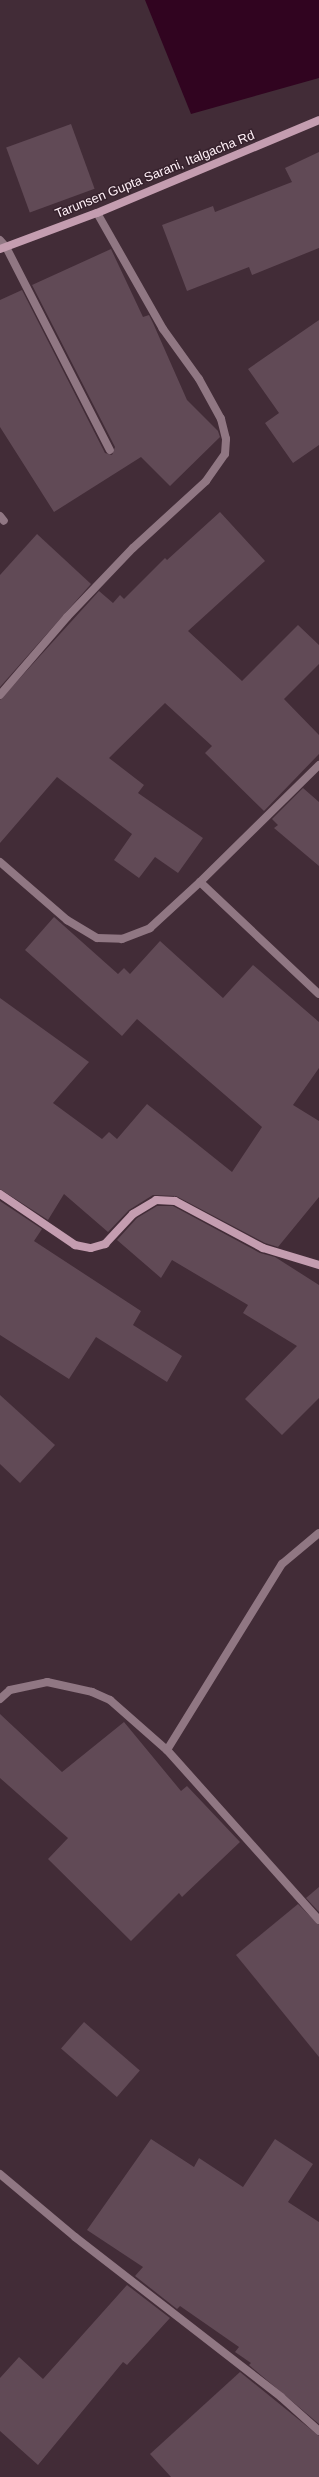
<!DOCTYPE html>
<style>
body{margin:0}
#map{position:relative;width:319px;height:2477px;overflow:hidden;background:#422c37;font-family:Arial,sans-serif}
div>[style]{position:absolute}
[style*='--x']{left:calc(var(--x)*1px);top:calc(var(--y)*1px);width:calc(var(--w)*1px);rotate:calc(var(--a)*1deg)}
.water>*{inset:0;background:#310420}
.building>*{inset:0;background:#614a56;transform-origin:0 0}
.street>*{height:8px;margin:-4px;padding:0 4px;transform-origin:4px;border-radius:4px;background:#907783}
.secondary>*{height:8px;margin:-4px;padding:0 4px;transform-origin:4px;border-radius:4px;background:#c49db0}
span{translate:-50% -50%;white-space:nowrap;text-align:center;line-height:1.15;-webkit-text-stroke:3px #37222d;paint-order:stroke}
.street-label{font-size:13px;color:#fff0f7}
</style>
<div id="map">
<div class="water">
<i style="clip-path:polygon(145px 0,319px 0,319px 78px,191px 114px)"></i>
</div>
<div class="building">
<i style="left:71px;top:124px;width:69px;height:69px;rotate:70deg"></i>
<i style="clip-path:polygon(319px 152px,319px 248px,252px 275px,249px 267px,187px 291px,162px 225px,213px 206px,215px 212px,292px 182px,285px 168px)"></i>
<i style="clip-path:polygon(111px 249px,143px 317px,149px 315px,153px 323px,187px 400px,218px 431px,220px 437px,170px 486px,141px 457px,54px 512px,0 427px,0 300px,22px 290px,105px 453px,112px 455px,115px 447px,32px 285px)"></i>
<i style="clip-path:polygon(319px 320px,319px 445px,293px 463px,265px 423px,279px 413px,248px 369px)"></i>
<i style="clip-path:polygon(220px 512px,265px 561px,188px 631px,242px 681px,298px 625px,319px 645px,319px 664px,284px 699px,319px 735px,319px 754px,264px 811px,205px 753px,212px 746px,165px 703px,109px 758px,144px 785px,138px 793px,203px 838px,178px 873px,155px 857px,139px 878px,114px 860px,132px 834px,57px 777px,0 843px,0 700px,99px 591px,113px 603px,120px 595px,124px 599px,165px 558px,167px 560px)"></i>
<i style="clip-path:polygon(37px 534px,91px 584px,0 687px,0 575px)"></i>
<i style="clip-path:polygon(303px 788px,319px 802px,319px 866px,274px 828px,278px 825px,272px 819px)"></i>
<i style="clip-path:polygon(54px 917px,118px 974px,124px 968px,130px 974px,160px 941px,223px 998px,253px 965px,319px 1022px,319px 1068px,293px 1105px,319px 1121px,319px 1197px,278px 1247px,265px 1243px,176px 1196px,153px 1195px,129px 1210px,108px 1232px,64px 1194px,48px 1220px,0 1189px,0 998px,89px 1062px,53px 1103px,102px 1139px,109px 1132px,117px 1139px,147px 1104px,232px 1172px,262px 1127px,137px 1019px,122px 1036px,25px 950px)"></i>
<i style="clip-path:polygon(0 1201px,42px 1229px,34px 1241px,141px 1311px,133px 1325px,182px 1356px,167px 1382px,96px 1337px,69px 1379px,0 1335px)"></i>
<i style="clip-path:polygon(157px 1206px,173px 1206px,260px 1253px,275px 1257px,319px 1285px,319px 1398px,282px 1435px,245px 1399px,297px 1346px,243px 1313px,248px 1305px,172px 1260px,161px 1278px,117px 1240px,137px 1218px)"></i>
<i style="clip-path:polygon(0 1395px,55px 1445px,20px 1483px,0 1464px)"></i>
<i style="clip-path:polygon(0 1714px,62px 1772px,124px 1722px,181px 1791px,187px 1786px,240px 1842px,182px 1897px,179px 1893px,131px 1941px,48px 1859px,68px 1838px,0 1778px)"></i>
<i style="clip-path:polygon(319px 1887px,319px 1912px,306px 1898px)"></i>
<i style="clip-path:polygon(298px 1904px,319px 1925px,319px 2057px,236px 1955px)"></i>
<i style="left:84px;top:2022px;width:74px;height:35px;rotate:41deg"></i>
<i style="clip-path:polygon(151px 2139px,194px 2167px,199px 2158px,243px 2187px,275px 2139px,313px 2164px,288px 2202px,319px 2222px,319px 2424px,249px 2365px,251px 2363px,235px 2352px,239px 2347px,180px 2306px,177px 2309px,135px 2276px,143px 2267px,87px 2230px)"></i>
<i style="clip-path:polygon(127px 2285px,170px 2318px,127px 2365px,123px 2362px,38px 2465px,0 2431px,0 2378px,19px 2357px,43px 2379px)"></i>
<i style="clip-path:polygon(240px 2372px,319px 2436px,319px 2477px,171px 2477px,150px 2454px)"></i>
</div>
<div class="street">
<i style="--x:0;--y:240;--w:9;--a:49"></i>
<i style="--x:6;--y:247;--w:228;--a:62.9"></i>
<i style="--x:0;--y:516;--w:6;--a:51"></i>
<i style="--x:0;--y:695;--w:103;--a:-49.3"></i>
<i style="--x:67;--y:617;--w:95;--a:-46.3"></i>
<i style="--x:133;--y:548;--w:99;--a:-42.5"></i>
<i style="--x:206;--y:481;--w:33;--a:-55"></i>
<i style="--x:225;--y:454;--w:15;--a:-86"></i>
<i style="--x:226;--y:439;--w:21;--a:-104"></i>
<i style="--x:221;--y:419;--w:46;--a:-118.8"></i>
<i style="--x:199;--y:379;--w:62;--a:-125.8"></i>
<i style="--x:163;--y:329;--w:133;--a:-119.6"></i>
<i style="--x:319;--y:765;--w:167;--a:135.5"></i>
<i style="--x:200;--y:882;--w:163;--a:43.3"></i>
<i style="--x:0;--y:862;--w:89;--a:40.9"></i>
<i style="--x:67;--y:920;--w:35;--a:31"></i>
<i style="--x:97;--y:938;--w:25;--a:2"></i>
<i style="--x:122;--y:939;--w:30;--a:-21"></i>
<i style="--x:150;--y:928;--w:68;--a:-42.6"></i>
<i style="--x:0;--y:1699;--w:13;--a:-42"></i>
<i style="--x:10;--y:1690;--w:38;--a:-12"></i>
<i style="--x:47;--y:1682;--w:46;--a:12.5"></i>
<i style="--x:92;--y:1692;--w:20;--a:24"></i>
<i style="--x:110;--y:1700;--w:76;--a:41.3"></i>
<i style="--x:167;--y:1750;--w:228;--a:48.2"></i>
<i style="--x:167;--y:1750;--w:219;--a:-58.3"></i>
<i style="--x:282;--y:1564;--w:48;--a:-40"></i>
<i style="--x:0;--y:2174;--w:98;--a:40"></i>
<i style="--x:75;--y:2237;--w:261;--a:37.8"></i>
<i style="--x:281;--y:2397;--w:51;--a:41.8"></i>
</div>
<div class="secondary">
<i style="--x:0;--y:249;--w:103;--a:-20.4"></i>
<i style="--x:97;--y:213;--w:241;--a:-22.7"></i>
<i style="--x:0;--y:1194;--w:91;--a:34.2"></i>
<i style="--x:75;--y:1245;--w:16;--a:11"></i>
<i style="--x:91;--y:1248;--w:15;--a:-16"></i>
<i style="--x:105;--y:1244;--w:41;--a:-47"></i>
<i style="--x:133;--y:1214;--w:27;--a:-31"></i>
<i style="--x:156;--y:1200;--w:19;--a:3"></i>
<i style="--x:175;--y:1201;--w:100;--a:28.1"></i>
<i style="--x:263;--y:1248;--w:59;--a:16.9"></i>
</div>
<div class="street-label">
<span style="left:155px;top:175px;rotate:-22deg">Tarunsen Gupta Sarani, Italgacha Rd</span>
</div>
</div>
